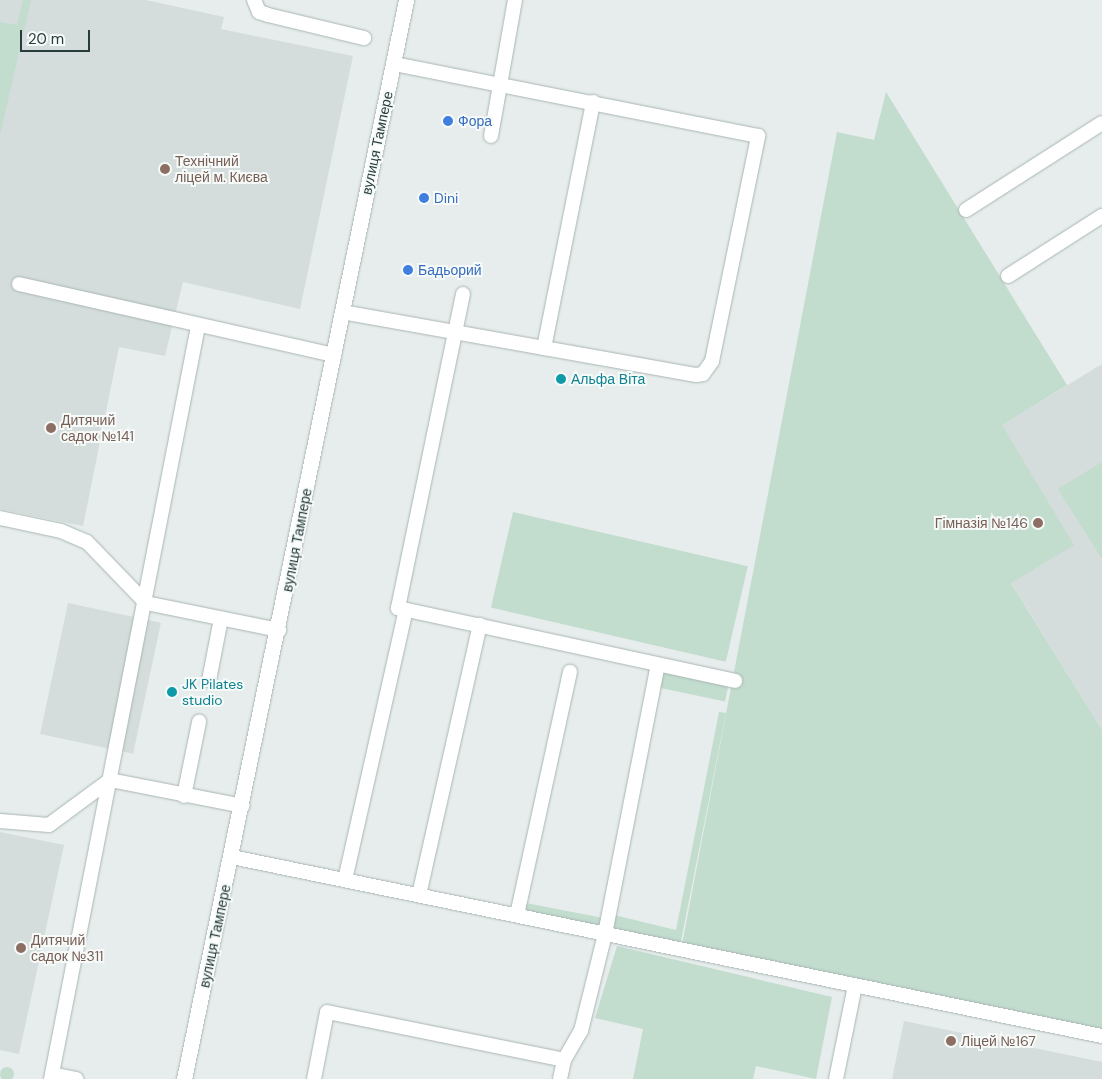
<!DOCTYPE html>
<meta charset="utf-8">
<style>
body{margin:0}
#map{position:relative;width:1102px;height:1079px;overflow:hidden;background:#e6edec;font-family:"DM Sans",sans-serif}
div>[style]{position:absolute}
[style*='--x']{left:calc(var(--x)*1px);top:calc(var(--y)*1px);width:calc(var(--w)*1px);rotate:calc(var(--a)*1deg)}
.built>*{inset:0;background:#d4dddb;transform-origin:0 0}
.green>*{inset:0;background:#c2dcce;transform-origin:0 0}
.round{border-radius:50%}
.roads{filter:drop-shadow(0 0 1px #a9b5b4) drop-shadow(0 0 1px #a9b5b4)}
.lane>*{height:14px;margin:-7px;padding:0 7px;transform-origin:7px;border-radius:7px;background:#fff}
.street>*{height:15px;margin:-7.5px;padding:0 7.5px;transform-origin:7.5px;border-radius:7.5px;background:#fff}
.dots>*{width:14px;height:14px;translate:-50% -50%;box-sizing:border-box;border:2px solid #f6faf9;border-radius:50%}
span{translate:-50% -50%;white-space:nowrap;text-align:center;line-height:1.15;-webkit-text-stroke:4px #f6faf9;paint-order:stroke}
.shop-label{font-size:14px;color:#366cbe}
.left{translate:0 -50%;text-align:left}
.street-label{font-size:14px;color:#273d3c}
.education-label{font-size:14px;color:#785e54}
.right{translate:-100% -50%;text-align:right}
.culture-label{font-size:14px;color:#0d838f}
.scale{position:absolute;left:20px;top:30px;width:70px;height:22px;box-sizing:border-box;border:2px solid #273d3c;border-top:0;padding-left:6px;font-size:15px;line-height:18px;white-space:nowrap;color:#273d3c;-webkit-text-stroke:4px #f6faf9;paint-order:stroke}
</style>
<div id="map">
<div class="built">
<i style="clip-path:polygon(0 0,146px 0,224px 17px,221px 29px,353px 56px,300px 309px,183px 282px,165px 356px,119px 347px,83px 526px,0 509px)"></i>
<i style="clip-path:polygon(1102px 364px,1102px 730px,938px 464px)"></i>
<i style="left:68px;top:603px;width:95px;height:134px;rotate:12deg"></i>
<i style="clip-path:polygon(0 832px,64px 845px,19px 1054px,0 1050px)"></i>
<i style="clip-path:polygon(904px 1021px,1102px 1062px,1102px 1079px,892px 1079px)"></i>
</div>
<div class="green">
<i style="clip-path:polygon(23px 0,31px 0,0 135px,0 22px,17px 25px)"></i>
<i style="clip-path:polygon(886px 92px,1067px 385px,1002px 425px,1074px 545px,1011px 583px,1102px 730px,1102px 1038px,681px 950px,837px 132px,874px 140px)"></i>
<i style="clip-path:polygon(1102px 462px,1102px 559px,1058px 489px)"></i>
<i style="left:513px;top:512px;width:241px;height:98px;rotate:13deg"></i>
<i style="left:663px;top:671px;width:67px;height:17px;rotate:12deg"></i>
<i style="clip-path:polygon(719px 712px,726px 713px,680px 946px,614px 930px,614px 915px,676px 930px)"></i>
<i style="left:526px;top:903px;width:80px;height:11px;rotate:11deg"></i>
<i style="clip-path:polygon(617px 946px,832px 997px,816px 1079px,756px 1066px,753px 1079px,633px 1079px,643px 1029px,595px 1018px)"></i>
<i class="round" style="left:0;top:1067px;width:14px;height:14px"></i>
</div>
<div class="roads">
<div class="lane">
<i style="--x:254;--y:0;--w:13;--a:67"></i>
<i style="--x:259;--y:12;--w:9;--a:18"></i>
<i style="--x:268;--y:15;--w:99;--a:13.5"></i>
<i style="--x:491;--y:136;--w:138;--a:-80"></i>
<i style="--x:966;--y:210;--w:161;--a:-32.6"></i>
<i style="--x:1008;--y:276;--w:112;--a:-32.6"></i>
<i style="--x:19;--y:284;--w:323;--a:12.7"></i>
<i style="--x:463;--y:294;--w:321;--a:101.7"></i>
<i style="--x:398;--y:608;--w:345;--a:12.2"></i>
<i style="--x:342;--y:312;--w:360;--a:10.1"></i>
<i style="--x:696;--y:375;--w:7;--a:-8"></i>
<i style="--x:703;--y:374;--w:16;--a:-55"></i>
<i style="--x:712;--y:361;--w:230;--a:-78.4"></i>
<i style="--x:758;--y:136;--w:372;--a:-168.8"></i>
<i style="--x:544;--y:348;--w:251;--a:-78.7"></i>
<i style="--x:0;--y:518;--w:62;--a:12"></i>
<i style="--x:61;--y:531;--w:28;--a:23"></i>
<i style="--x:87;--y:542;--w:85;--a:46"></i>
<i style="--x:146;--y:603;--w:136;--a:11.5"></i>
<i style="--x:209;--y:680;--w:62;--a:-78.9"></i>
<i style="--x:184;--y:796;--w:76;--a:-78.5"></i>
<i style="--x:0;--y:821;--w:49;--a:4.7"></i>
<i style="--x:49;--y:825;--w:76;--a:-36.4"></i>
<i style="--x:110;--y:780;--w:135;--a:11.1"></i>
<i style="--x:232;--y:857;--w:888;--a:11.63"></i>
<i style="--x:345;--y:880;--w:277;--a:-77.3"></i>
<i style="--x:419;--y:895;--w:277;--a:-77.3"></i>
<i style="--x:517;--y:915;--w:249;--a:-77.7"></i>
<i style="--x:52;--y:1074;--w:25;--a:12"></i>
<i style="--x:51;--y:1079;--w:767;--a:-78.95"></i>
<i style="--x:314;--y:1079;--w:68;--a:-79"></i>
<i style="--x:327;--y:1012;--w:242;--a:11.4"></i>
<i style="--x:560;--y:1079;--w:19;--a:-78"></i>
<i style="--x:564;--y:1060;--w:34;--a:-60"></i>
<i style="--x:581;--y:1031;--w:100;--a:-76.1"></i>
<i style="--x:605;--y:934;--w:274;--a:-78.9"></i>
<i style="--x:836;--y:1079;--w:95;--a:-78.5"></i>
</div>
<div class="street">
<i style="--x:184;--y:1079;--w:1102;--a:-78.37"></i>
</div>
</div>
<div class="dots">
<i style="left:448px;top:121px;background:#3f7fe0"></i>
<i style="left:165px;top:169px;background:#8d6e63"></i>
<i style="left:424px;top:198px;background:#3f7fe0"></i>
<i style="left:408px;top:270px;background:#3f7fe0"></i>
<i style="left:561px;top:379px;background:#0f9aa8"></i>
<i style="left:51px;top:428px;background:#8d6e63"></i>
<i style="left:1038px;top:523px;background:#8d6e63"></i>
<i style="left:172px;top:692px;background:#0f9aa8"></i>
<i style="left:21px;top:948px;background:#8d6e63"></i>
<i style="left:951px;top:1041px;background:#8d6e63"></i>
</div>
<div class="shop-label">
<span class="left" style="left:458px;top:121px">Фора</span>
<span class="left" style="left:434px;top:198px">Dini</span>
<span class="left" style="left:418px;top:270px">Бадьорий</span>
</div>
<div class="street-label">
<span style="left:377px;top:143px;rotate:-78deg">вулиця Тампере</span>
<span style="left:297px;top:540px;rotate:-79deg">вулиця Тампере</span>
<span style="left:215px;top:936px;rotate:-78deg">вулиця Тампере</span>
</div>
<div class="education-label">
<span class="left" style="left:175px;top:169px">Технічний<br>ліцей м. Києва</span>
<span class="left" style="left:61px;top:428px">Дитячий<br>садок №141</span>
<span class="right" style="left:1028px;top:523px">Гімназія №146</span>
<span class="left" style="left:31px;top:948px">Дитячий<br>садок №311</span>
<span class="left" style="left:961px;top:1041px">Ліцей №167</span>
</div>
<div class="culture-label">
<span class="left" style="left:571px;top:379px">Альфа Віта</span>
<span class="left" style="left:182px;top:692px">JK Pilates<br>studio</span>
</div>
<div class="scale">20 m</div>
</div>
